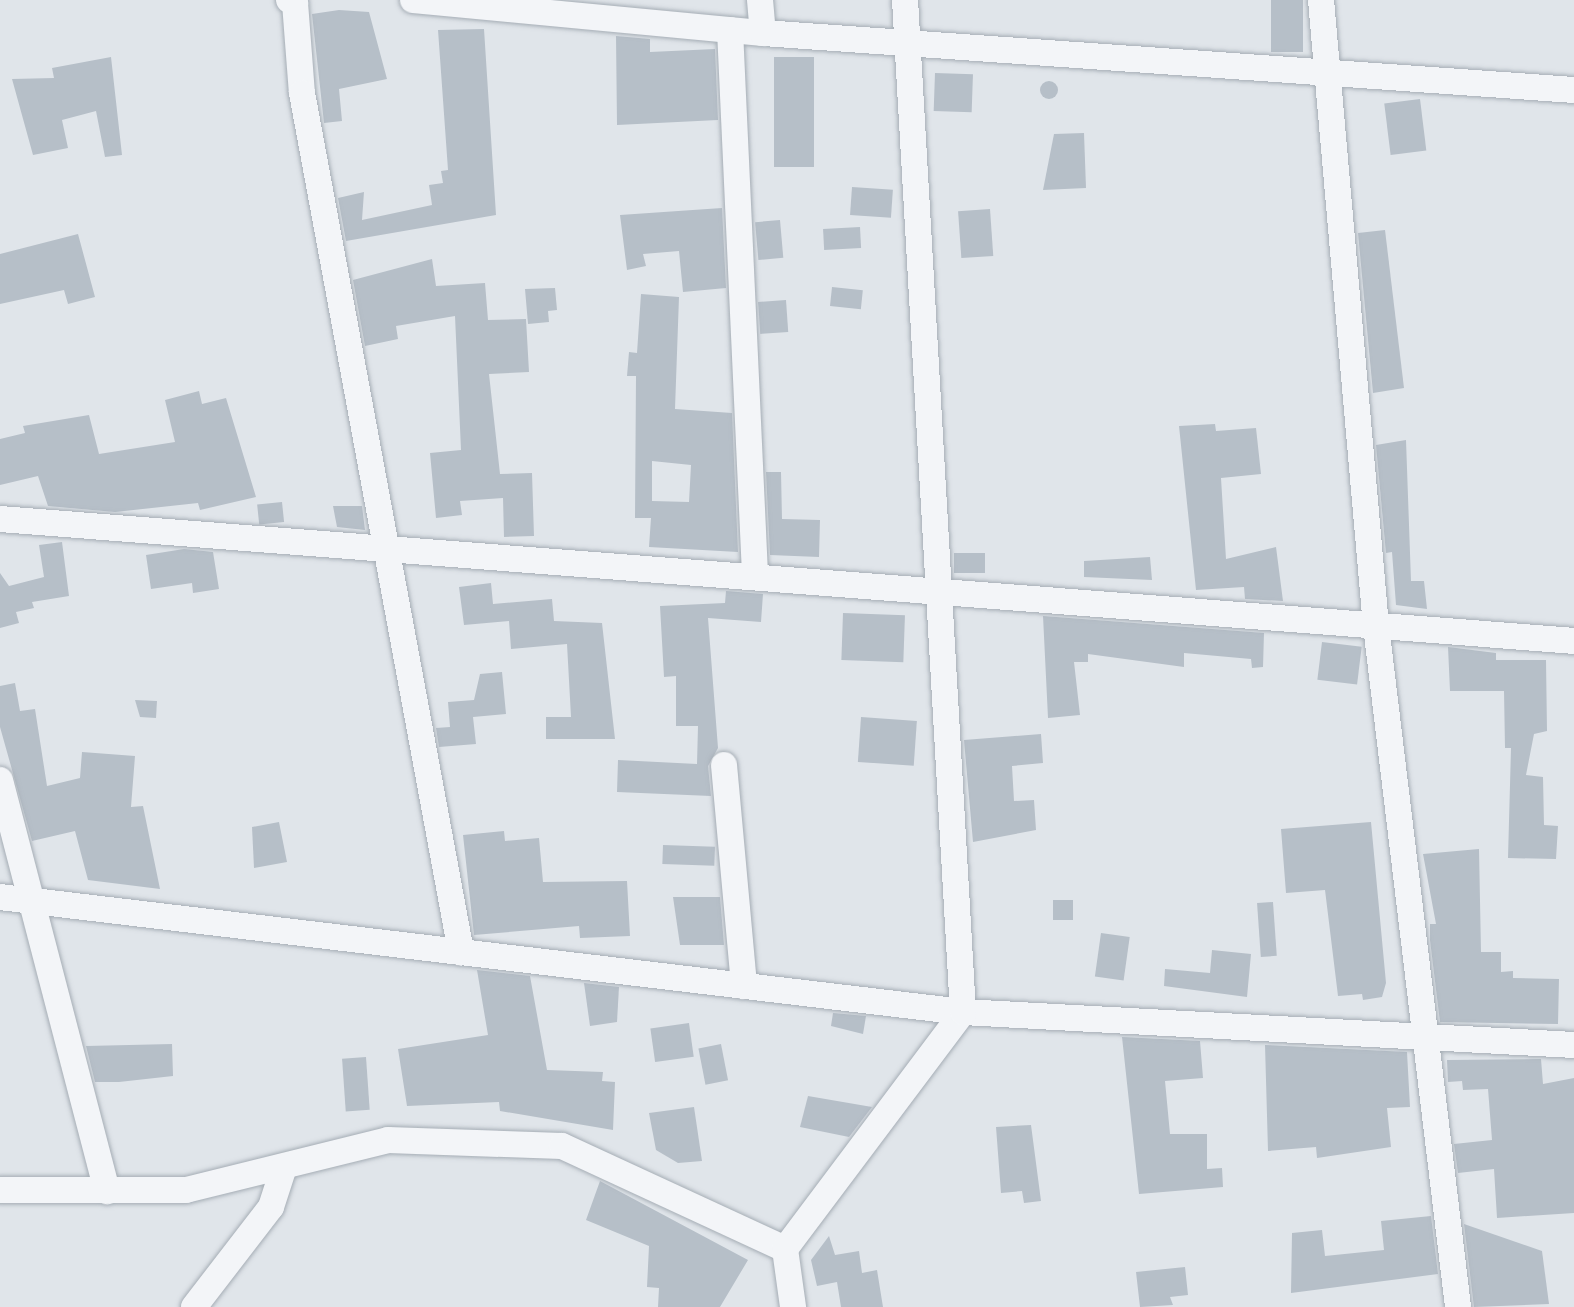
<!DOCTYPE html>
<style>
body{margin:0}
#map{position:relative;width:1574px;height:1307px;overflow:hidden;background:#e0e5ea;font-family:Karla,sans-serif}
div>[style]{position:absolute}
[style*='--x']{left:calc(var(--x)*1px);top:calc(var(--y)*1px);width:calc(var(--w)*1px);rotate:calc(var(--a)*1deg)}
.building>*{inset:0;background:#b6bfc8;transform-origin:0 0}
.round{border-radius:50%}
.roads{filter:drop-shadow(0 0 2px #a5adb5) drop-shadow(0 0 2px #a5adb5)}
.minor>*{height:26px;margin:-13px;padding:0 13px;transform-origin:13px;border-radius:13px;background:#f3f5f8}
span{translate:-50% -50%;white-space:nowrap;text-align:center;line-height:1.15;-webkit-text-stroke:6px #eff4f7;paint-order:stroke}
</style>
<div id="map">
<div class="building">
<i style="left:1271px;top:0;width:32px;height:52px"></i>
<i style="clip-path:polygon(339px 10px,369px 12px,387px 79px,339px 89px,342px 121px,324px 123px,312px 14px)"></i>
<i style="clip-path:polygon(484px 29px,496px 215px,346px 241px,338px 198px,364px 192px,362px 220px,432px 205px,429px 185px,443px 183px,441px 171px,448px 170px,438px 30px)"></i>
<i style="clip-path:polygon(616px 36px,650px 39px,650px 52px,715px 49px,718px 120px,617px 125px)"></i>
<i style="clip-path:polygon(111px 57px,122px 155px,105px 157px,96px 111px,62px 120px,68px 148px,33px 155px,12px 79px,54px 78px,52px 68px)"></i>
<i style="left:774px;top:57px;width:40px;height:110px"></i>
<i style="left:935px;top:73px;width:38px;height:38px;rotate:2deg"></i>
<i class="round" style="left:1040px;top:81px;width:18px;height:18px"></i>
<i style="left:1420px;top:99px;width:52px;height:36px;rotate:83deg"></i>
<i style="clip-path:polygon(1084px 133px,1086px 188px,1043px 190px,1054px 134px)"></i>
<i style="left:852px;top:187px;width:41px;height:28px;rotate:4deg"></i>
<i style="clip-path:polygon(722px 208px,726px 288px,683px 292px,679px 251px,643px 254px,646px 266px,627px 270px,620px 215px)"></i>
<i style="left:990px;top:209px;width:47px;height:32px;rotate:86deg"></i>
<i style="left:780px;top:220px;width:38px;height:25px;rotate:85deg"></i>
<i style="left:860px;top:227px;width:21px;height:37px;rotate:87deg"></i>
<i style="clip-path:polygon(1385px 230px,1404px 388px,1373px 393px,1358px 233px)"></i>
<i style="clip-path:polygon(78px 234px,95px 297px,68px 304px,64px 290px,0 304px,0 254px)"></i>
<i style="clip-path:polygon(432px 259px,436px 286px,485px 283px,488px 320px,526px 319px,529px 372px,489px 374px,500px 474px,532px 473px,534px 536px,504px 537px,503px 498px,460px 501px,462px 515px,436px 518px,430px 453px,461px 450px,455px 316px,396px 326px,398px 339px,365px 346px,353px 280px)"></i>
<i style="left:832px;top:287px;width:31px;height:19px;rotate:6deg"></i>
<i style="clip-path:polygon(555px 288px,557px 310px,548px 311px,549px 322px,528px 324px,525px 289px)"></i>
<i style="clip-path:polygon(evenodd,641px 294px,679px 297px,675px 409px,732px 413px,738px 552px,649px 547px,651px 518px,635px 518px,636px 376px,627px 376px,629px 352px,637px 353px,641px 294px,652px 461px,691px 465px,689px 502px,652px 501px,652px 461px)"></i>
<i style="left:786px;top:300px;width:32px;height:28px;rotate:86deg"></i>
<i style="clip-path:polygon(199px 391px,202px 404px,226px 398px,256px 497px,200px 510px,198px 503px,115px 512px,48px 506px,38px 476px,0 485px,0 439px,25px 433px,23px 426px,89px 415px,99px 454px,175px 442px,165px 400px)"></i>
<i style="clip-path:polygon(1215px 424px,1216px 431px,1256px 428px,1261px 474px,1221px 478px,1226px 559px,1276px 547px,1283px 601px,1245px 599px,1244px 587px,1196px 590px,1179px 426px)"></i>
<i style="clip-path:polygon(1406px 440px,1411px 581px,1424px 581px,1427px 609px,1396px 605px,1392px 552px,1386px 553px,1376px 445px)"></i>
<i style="clip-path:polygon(766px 472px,781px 472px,782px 519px,820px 520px,819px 557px,770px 555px)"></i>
<i style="left:282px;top:502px;width:20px;height:25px;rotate:84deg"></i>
<i style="clip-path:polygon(333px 506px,362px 506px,365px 530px,337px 527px)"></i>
<i style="clip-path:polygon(62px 542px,69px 596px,32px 602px,34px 608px,16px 612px,19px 623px,0 628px,0 573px,9px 586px,44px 577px,39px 545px)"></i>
<i style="clip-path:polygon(184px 549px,213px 552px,219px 589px,193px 593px,192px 583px,151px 589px,146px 555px)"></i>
<i style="left:954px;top:553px;width:31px;height:20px"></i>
<i style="clip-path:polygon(1150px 557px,1152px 580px,1084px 577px,1084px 561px)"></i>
<i style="clip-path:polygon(491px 583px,493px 604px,552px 599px,554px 621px,602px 623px,615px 739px,546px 739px,546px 717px,571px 717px,567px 644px,511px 649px,509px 621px,464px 625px,459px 587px)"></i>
<i style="clip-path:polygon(726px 591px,763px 594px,761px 622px,708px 618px,718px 748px,708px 766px,711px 796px,617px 792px,618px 760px,697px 764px,698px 726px,676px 726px,676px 676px,664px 677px,660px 606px,725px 603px)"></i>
<i style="left:843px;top:613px;width:62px;height:47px;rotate:2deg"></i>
<i style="clip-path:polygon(1043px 616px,1264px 633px,1263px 667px,1252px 668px,1251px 659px,1184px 653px,1184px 667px,1088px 654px,1088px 662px,1074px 662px,1080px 715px,1048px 718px)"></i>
<i style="left:1322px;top:642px;width:40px;height:38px;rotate:7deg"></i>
<i style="clip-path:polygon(1448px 647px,1496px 653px,1496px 660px,1546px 660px,1547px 731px,1534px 734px,1526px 775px,1543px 777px,1544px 825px,1558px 826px,1556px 859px,1508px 858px,1511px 748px,1505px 748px,1504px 691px,1450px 691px)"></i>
<i style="clip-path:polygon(502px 672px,506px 714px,473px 717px,476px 744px,439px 747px,436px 728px,450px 727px,448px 702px,474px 700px,480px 674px)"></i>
<i style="clip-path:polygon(15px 683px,20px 711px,35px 709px,47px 786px,80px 778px,82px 752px,135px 756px,131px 807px,143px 806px,160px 889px,88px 880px,75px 831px,32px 841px,0 727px,0 686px)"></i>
<i style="clip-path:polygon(135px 700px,157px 701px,156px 718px,140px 717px)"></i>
<i style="left:861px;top:717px;width:56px;height:45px;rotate:4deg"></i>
<i style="clip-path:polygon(1041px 734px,1043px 763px,1012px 766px,1014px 801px,1034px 800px,1036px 830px,973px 842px,964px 740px)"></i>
<i style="clip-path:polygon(279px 822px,287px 862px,254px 868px,252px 827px)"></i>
<i style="clip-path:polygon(1371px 822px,1386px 983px,1382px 997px,1363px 1000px,1362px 994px,1338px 996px,1325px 890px,1286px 893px,1281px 829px)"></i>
<i style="clip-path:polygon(504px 831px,505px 841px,539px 838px,543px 882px,627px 881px,630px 936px,580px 938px,579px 926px,474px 935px,463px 835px)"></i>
<i style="left:663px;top:845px;width:52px;height:19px;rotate:2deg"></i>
<i style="clip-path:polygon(1479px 849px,1481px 952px,1501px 952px,1501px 972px,1513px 971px,1513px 978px,1559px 979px,1558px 1024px,1440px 1022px,1430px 940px,1430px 924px,1436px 924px,1423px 854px)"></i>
<i style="clip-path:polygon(673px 897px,720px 897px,724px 945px,680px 945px)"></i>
<i style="left:1053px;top:900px;width:20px;height:20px"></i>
<i style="left:1273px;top:902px;width:54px;height:16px;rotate:86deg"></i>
<i style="left:1101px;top:933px;width:29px;height:44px;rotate:8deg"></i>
<i style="clip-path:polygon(1212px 950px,1251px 954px,1247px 997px,1164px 986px,1165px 969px,1210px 973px)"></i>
<i style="clip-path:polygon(477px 970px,530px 976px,547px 1070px,603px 1072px,602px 1081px,615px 1082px,613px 1130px,500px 1111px,499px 1102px,407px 1106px,398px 1049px,488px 1035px)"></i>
<i style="clip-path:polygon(584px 983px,619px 987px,617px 1022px,590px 1026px)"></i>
<i style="clip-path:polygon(833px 1013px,866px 1016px,863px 1034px,831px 1026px)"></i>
<i style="left:689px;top:1023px;width:34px;height:39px;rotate:82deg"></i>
<i style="clip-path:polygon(1122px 1037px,1200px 1041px,1203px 1078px,1165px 1081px,1170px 1134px,1207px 1134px,1207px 1169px,1222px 1168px,1223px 1187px,1139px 1194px)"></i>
<i style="clip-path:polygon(172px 1044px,173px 1076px,119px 1082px,95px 1082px,86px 1046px)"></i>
<i style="left:721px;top:1044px;width:37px;height:23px;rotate:79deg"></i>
<i style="clip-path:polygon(1265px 1045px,1407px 1052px,1410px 1107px,1387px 1108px,1391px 1147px,1317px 1158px,1316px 1147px,1268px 1151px)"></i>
<i style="left:366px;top:1057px;width:53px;height:24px;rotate:86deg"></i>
<i style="clip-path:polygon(1541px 1059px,1543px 1084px,1574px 1078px,1574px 1213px,1497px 1218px,1494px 1169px,1458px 1173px,1454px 1144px,1492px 1140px,1488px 1089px,1463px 1090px,1462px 1081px,1448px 1082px,1447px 1060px)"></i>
<i style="clip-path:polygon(808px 1096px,872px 1107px,849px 1137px,800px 1127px)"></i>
<i style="clip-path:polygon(694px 1107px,702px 1161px,678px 1163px,656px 1150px,649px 1113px)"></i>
<i style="clip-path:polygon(1031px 1125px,1041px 1201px,1024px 1203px,1022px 1191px,1001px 1193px,996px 1127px)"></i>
<i style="clip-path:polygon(600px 1181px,748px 1260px,720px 1307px,658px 1307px,659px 1288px,647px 1287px,649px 1246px,586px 1220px)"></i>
<i style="clip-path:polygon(1431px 1216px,1438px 1274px,1291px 1293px,1292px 1233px,1322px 1230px,1325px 1256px,1384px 1250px,1381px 1221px)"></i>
<i style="clip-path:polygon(1464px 1224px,1542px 1251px,1549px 1304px,1474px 1307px)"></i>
<i style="clip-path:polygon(829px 1236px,835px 1255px,859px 1251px,862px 1273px,877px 1270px,883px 1307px,841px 1307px,837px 1282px,817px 1286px,811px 1260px)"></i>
<i style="clip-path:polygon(1185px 1267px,1188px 1295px,1170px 1297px,1173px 1305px,1140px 1307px,1136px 1272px)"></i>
</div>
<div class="roads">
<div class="minor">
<i style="--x:289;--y:0;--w:7;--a:27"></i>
<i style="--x:295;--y:3;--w:90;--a:85.6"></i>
<i style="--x:302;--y:93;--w:874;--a:79.51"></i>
<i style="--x:413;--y:0;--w:352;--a:5.4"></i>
<i style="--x:763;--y:33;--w:813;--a:4.02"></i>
<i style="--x:760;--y:0;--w:33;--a:85"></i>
<i style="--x:1321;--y:0;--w:628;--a:84.98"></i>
<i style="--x:1376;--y:626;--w:686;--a:83.13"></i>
<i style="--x:730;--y:30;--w:546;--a:87.37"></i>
<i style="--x:0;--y:519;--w:1579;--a:4.43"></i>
<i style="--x:724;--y:765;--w:222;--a:84.8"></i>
<i style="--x:0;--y:780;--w:425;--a:75.4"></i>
<i style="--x:0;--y:897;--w:970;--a:6.81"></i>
<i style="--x:963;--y:1012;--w:612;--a:3.09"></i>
<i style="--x:0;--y:1190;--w:186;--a:0"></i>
<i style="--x:186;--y:1190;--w:208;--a:-13.9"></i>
<i style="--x:388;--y:1140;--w:174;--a:2"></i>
<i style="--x:562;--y:1146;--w:246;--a:24.8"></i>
<i style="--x:785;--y:1249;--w:59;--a:82.1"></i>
<i style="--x:785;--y:1249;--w:296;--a:-53.1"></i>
<i style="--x:963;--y:1012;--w:1014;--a:-93.28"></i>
<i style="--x:194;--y:1307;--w:126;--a:-52.4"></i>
<i style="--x:271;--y:1207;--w:42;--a:-72"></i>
</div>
</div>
</div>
